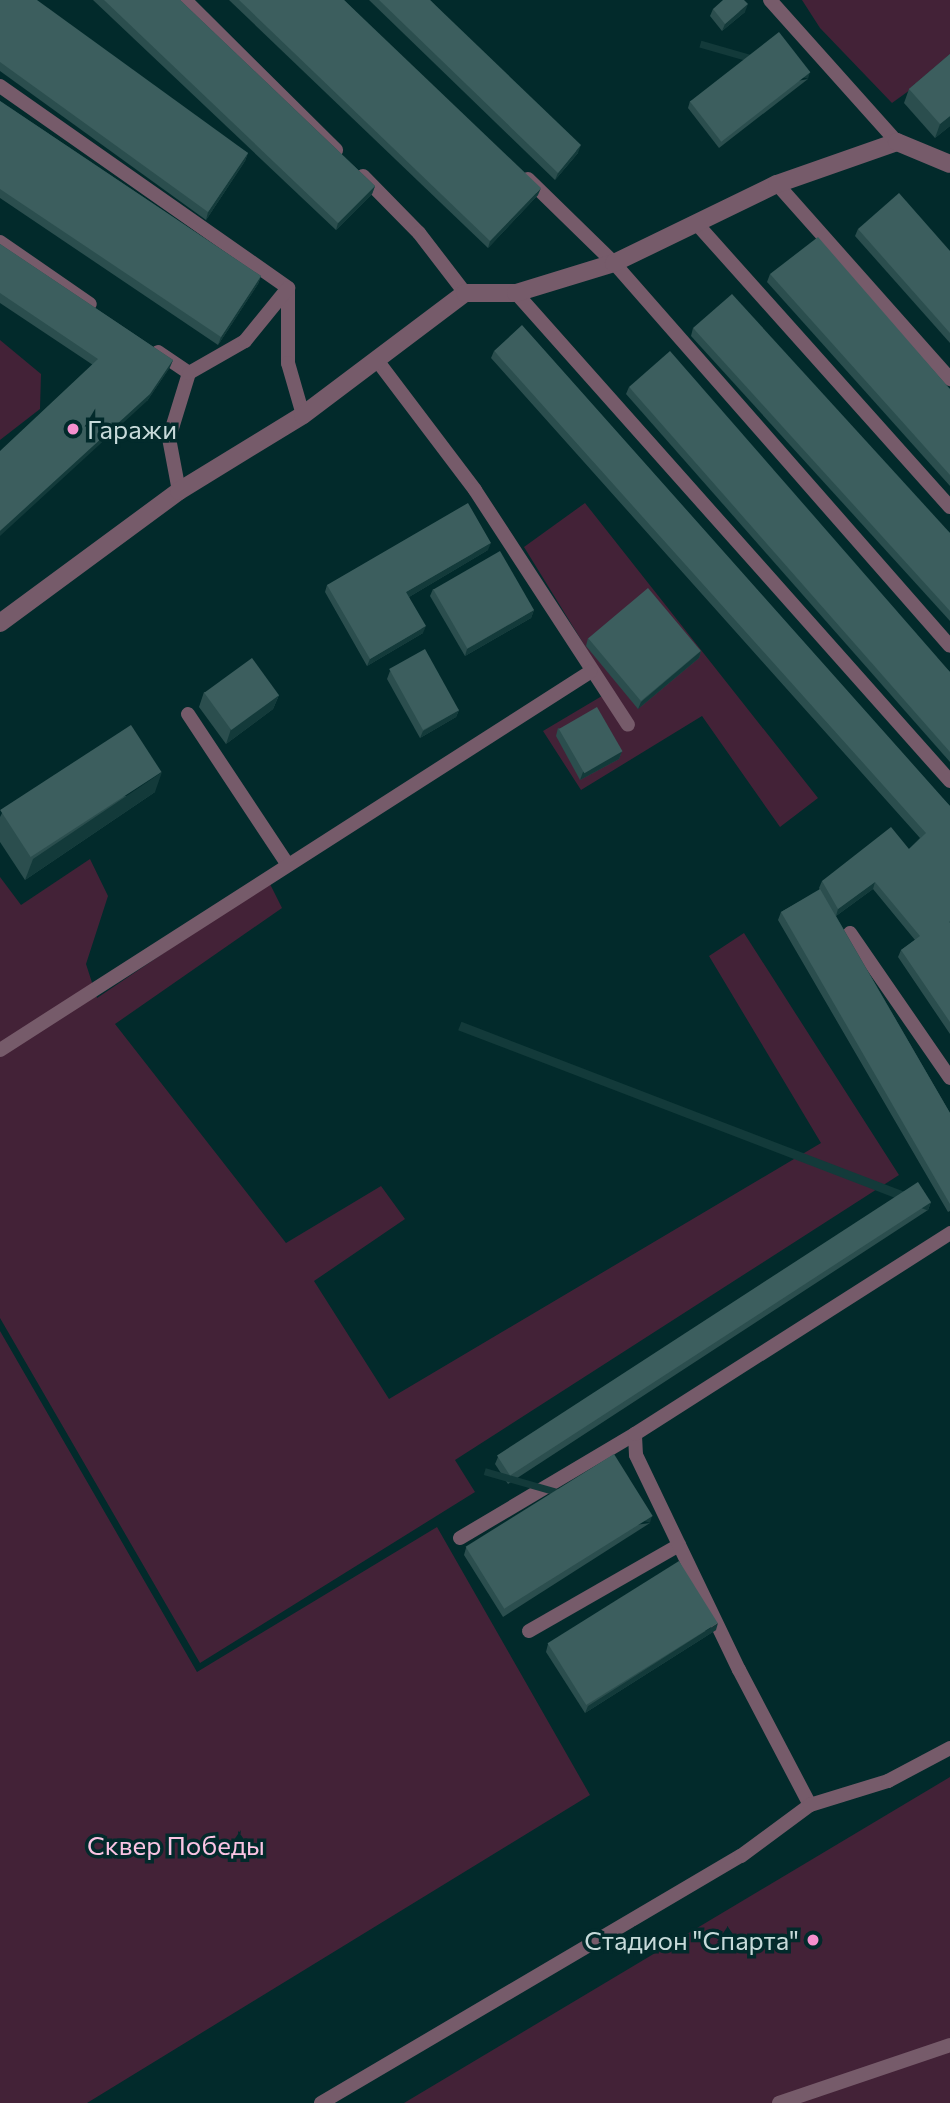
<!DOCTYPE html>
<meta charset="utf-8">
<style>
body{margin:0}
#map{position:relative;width:950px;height:2103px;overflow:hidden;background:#022a2b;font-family:Commissioner,sans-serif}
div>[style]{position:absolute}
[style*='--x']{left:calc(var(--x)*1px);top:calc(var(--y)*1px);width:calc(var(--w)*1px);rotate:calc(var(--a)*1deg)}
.green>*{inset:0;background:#432237}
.service>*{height:14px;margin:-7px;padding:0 7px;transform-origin:7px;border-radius:7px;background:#765b6a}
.minor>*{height:18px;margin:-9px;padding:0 9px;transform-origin:9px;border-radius:9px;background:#765b6a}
.wall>*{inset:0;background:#2b4e4e}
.shaded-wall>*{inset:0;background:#133a3a;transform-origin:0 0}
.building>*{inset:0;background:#3c5e5e;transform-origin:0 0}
.dots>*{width:19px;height:19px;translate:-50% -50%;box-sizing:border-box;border:4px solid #022a2b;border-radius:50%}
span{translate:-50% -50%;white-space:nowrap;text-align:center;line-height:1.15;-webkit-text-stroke:7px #022a2b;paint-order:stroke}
.poi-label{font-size:26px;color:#c7dada}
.left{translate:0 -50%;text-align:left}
.right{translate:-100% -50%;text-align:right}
.park-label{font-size:26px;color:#fac4e3}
</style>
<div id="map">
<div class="green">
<i style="clip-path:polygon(802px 0,950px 0,950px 61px,892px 103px,820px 28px)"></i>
<i style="clip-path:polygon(0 340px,41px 374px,40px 409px,0 440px)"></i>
<i style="clip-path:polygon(585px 503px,818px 798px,780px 827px,702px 716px,581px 790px,543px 731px,612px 690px,524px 547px)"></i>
<i style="clip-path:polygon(90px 859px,108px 896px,86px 964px,97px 998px,269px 882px,282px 908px,115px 1024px,286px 1243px,381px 1186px,405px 1219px,314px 1281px,389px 1399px,821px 1143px,709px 956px,744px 933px,899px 1175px,455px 1460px,475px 1492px,200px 1663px,0 1318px,0 877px,21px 905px)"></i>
<i style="clip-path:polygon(0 1331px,197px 1672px,437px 1527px,590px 1795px,87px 2103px,0 2103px)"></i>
<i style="clip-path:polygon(950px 1777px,950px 2103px,404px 2103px)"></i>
</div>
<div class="service">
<i style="--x:185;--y:0;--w:213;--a:44.8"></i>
<i style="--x:770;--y:0;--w:191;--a:48.2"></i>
<i style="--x:0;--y:86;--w:352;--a:35"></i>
<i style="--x:288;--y:288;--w:75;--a:90"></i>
<i style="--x:288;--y:363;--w:54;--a:73.9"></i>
<i style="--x:363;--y:176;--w:80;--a:45.5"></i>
<i style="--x:419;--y:233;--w:76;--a:52.5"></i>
<i style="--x:528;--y:179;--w:120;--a:44.3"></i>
<i style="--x:614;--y:263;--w:509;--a:48.74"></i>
<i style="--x:777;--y:184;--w:261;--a:48.4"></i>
<i style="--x:696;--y:223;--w:381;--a:48.2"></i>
<i style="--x:0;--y:242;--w:109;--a:34.6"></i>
<i style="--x:516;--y:293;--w:653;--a:48.35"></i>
<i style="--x:158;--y:352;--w:37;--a:34"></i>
<i style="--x:376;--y:359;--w:164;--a:52.9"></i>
<i style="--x:475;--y:490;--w:280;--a:56.9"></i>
<i style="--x:179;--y:491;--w:54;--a:-100.7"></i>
<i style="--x:169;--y:438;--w:68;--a:-72.9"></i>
<i style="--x:189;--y:373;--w:64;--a:-29.7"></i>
<i style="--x:245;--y:341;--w:68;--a:-50.9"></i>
<i style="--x:188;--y:714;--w:181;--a:56.5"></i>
<i style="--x:850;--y:933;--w:176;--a:55.4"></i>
<i style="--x:0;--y:1050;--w:701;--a:-32.65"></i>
<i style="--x:460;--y:1538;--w:204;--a:-30.7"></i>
<i style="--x:529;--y:1631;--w:173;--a:-29.8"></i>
<i style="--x:810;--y:1805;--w:153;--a:-117.7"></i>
<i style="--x:739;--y:1670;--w:238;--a:-115.6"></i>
<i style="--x:636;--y:1455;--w:21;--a:-93"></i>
<i style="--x:635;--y:1434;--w:374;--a:-32.5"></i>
<i style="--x:321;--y:2103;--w:487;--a:-30.5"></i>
<i style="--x:741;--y:1856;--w:86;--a:-36.5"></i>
<i style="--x:810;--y:1805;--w:82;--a:-17.1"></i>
<i style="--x:888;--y:1781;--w:70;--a:-28"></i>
<i style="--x:779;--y:2103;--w:181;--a:-18.7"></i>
</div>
<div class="minor">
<i style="--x:0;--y:623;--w:222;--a:-36.4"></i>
<i style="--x:179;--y:491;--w:145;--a:-31.5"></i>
<i style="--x:303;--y:415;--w:203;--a:-37"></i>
<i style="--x:465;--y:293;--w:51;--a:0"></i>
<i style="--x:516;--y:293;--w:102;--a:-17"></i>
<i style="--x:614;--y:263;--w:181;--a:-25.9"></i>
<i style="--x:777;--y:184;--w:127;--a:-19.3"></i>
<i style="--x:897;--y:142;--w:57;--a:22.5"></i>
</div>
<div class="wall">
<i style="clip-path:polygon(0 0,248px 153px,245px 161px,206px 220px,0 71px)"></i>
<i style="clip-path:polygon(93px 0,180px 0,375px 186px,372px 194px,336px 230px)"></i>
<i style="clip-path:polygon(229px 0,344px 0,538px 195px,488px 248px)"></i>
<i style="clip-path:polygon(369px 0,430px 0,578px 153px,555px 180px)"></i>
<i style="clip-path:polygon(713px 9px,745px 12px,722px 31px,710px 16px)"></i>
<i style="clip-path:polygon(950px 54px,950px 126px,935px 138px,904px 103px,909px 89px)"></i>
<i style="clip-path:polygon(808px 79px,719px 148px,688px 108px,690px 101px)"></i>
<i style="clip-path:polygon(0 101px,261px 276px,258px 284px,218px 345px,0 198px)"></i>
<i style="clip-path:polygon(858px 229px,950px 251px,950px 343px,855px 236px)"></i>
<i style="clip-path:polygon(0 244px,173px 360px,170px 367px,147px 401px,0 303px)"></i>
<i style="clip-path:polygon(770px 274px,950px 389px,950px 486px,767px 282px)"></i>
<i style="clip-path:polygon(693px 328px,950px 533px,950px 621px,691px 336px)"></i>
<i style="clip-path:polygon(494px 351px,950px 806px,950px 1034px,898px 957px,901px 950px,915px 940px,873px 889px,836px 916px,950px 1113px,950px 1211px,948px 1212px,778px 920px,781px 912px,820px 890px,819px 888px,822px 881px,909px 849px,920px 838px,491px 358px)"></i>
<i style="clip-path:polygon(629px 387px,950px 672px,950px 762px,626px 394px)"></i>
<i style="clip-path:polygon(488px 550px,409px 597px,423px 633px,367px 666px,325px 592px,327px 585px)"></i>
<i style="clip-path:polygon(433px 589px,534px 610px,531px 618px,465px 656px,430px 596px)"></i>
<i style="clip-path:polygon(588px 638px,701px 651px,699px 658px,638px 709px,586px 646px)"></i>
<i style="clip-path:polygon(390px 671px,459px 710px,456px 717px,420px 738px,387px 679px)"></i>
<i style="clip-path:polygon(204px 692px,279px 695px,273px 709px,226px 744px,199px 707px)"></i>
<i style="clip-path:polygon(558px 728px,622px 751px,619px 759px,580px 780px,556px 736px)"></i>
<i style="clip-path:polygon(155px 792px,25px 880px,0 842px,0 817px,2px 813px)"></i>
<i style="clip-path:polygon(931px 1202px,928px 1210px,508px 1484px,495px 1464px,498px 1457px)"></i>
<i style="clip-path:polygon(650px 1523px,503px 1617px,464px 1555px,466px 1548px)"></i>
<i style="clip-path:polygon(716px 1630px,585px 1713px,546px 1652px,548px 1644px)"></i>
</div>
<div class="shaded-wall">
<i style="clip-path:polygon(748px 4px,745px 12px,722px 31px,725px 24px)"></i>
<i style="left:810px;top:72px;width:7px;height:113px;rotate:106deg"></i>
<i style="clip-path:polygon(950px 116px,950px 126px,935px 138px,940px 124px)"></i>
<i style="clip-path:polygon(581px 145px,578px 153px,555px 180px,558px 173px)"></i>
<i style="clip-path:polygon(248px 153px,245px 161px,206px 220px,208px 212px)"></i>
<i style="clip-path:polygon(375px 186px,372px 194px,336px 230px,338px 223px)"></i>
<i style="clip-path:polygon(541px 188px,538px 195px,488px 248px,490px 241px)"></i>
<i style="clip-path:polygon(261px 276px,258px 284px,218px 345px,221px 337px)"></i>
<i style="clip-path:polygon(173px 360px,170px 367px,147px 401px,0 536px,0 531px)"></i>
<i style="clip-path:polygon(491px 543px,488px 550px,404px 600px,406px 592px)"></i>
<i style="clip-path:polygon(534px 610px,531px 618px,465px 656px,467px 649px)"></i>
<i style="clip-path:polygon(426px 626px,423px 633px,367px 666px,370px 659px)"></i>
<i style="clip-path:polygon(701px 651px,699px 658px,638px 709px,641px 702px)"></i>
<i style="clip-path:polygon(279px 695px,273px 709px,226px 744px,231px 729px)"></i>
<i style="clip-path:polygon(459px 710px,456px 717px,420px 738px,423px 731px)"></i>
<i style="clip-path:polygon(622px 751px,619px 759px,580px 780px,583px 772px)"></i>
<i style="clip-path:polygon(162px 772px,155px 792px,25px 880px,33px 859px)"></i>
<i style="clip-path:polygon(875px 882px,873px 889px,836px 916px,838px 909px)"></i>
<i style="left:931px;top:1202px;width:9px;height:503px;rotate:111deg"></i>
<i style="left:652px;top:1516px;width:7px;height:173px;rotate:106deg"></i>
<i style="clip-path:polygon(718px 1623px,716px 1630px,585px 1713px,588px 1706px)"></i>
</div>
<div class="building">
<i style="clip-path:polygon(0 0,37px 0,248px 153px,208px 212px,0 62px)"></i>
<i style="clip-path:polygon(104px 0,180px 0,375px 186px,338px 223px)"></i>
<i style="clip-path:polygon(239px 0,344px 0,541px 188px,490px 241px)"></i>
<i style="clip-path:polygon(379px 0,430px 0,581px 145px,558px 173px)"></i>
<i style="clip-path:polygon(723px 0,744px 0,748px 4px,725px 24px,713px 9px)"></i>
<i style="left:779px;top:32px;width:51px;height:113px;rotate:52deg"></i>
<i style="clip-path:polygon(950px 54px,950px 116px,940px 124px,909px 89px)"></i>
<i style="clip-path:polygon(0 101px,261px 276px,221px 337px,0 189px)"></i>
<i style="clip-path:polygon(899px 193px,950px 251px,950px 333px,858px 229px)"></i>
<i style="clip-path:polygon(818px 237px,950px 389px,950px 475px,770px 274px)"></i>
<i style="clip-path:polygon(0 244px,173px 360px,150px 394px,0 531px,0 451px,98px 359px,0 293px)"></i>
<i style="clip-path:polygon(732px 294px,950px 533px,950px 611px,693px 328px)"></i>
<i style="clip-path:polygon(522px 325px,950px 806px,950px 921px,949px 922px,950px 923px,950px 1022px,901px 950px,920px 936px,875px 882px,838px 909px,822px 881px,891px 827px,909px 849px,926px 833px,494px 351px)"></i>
<i style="clip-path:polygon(670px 351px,950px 672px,950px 752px,629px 387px)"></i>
<i style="clip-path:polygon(468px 503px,491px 543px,406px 592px,426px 626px,370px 659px,327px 585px)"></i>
<i style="left:500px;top:551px;width:68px;height:77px;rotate:60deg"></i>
<i style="left:648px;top:588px;width:82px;height:78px;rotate:50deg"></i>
<i style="left:425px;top:649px;width:70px;height:41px;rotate:61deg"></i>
<i style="left:252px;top:658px;width:46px;height:59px;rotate:54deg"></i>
<i style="left:597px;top:707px;width:51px;height:44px;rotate:60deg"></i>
<i style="left:131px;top:725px;width:56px;height:156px;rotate:57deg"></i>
<i style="clip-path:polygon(820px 889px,950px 1113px,950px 1204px,781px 912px)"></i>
<i style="left:918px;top:1182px;width:24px;height:502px;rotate:57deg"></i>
<i style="left:614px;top:1454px;width:73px;height:175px;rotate:58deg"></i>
<i style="left:679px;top:1561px;width:73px;height:155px;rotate:58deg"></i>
</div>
<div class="dots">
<i style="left:73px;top:429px;background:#f690cf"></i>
<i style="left:813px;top:1940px;background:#f690cf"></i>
</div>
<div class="poi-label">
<span class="left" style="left:87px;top:429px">Гаражи</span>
<span class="right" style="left:799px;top:1940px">Стадион "Спарта"</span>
</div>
<div class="park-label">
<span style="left:176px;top:1845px">Сквер Победы</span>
</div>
</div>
